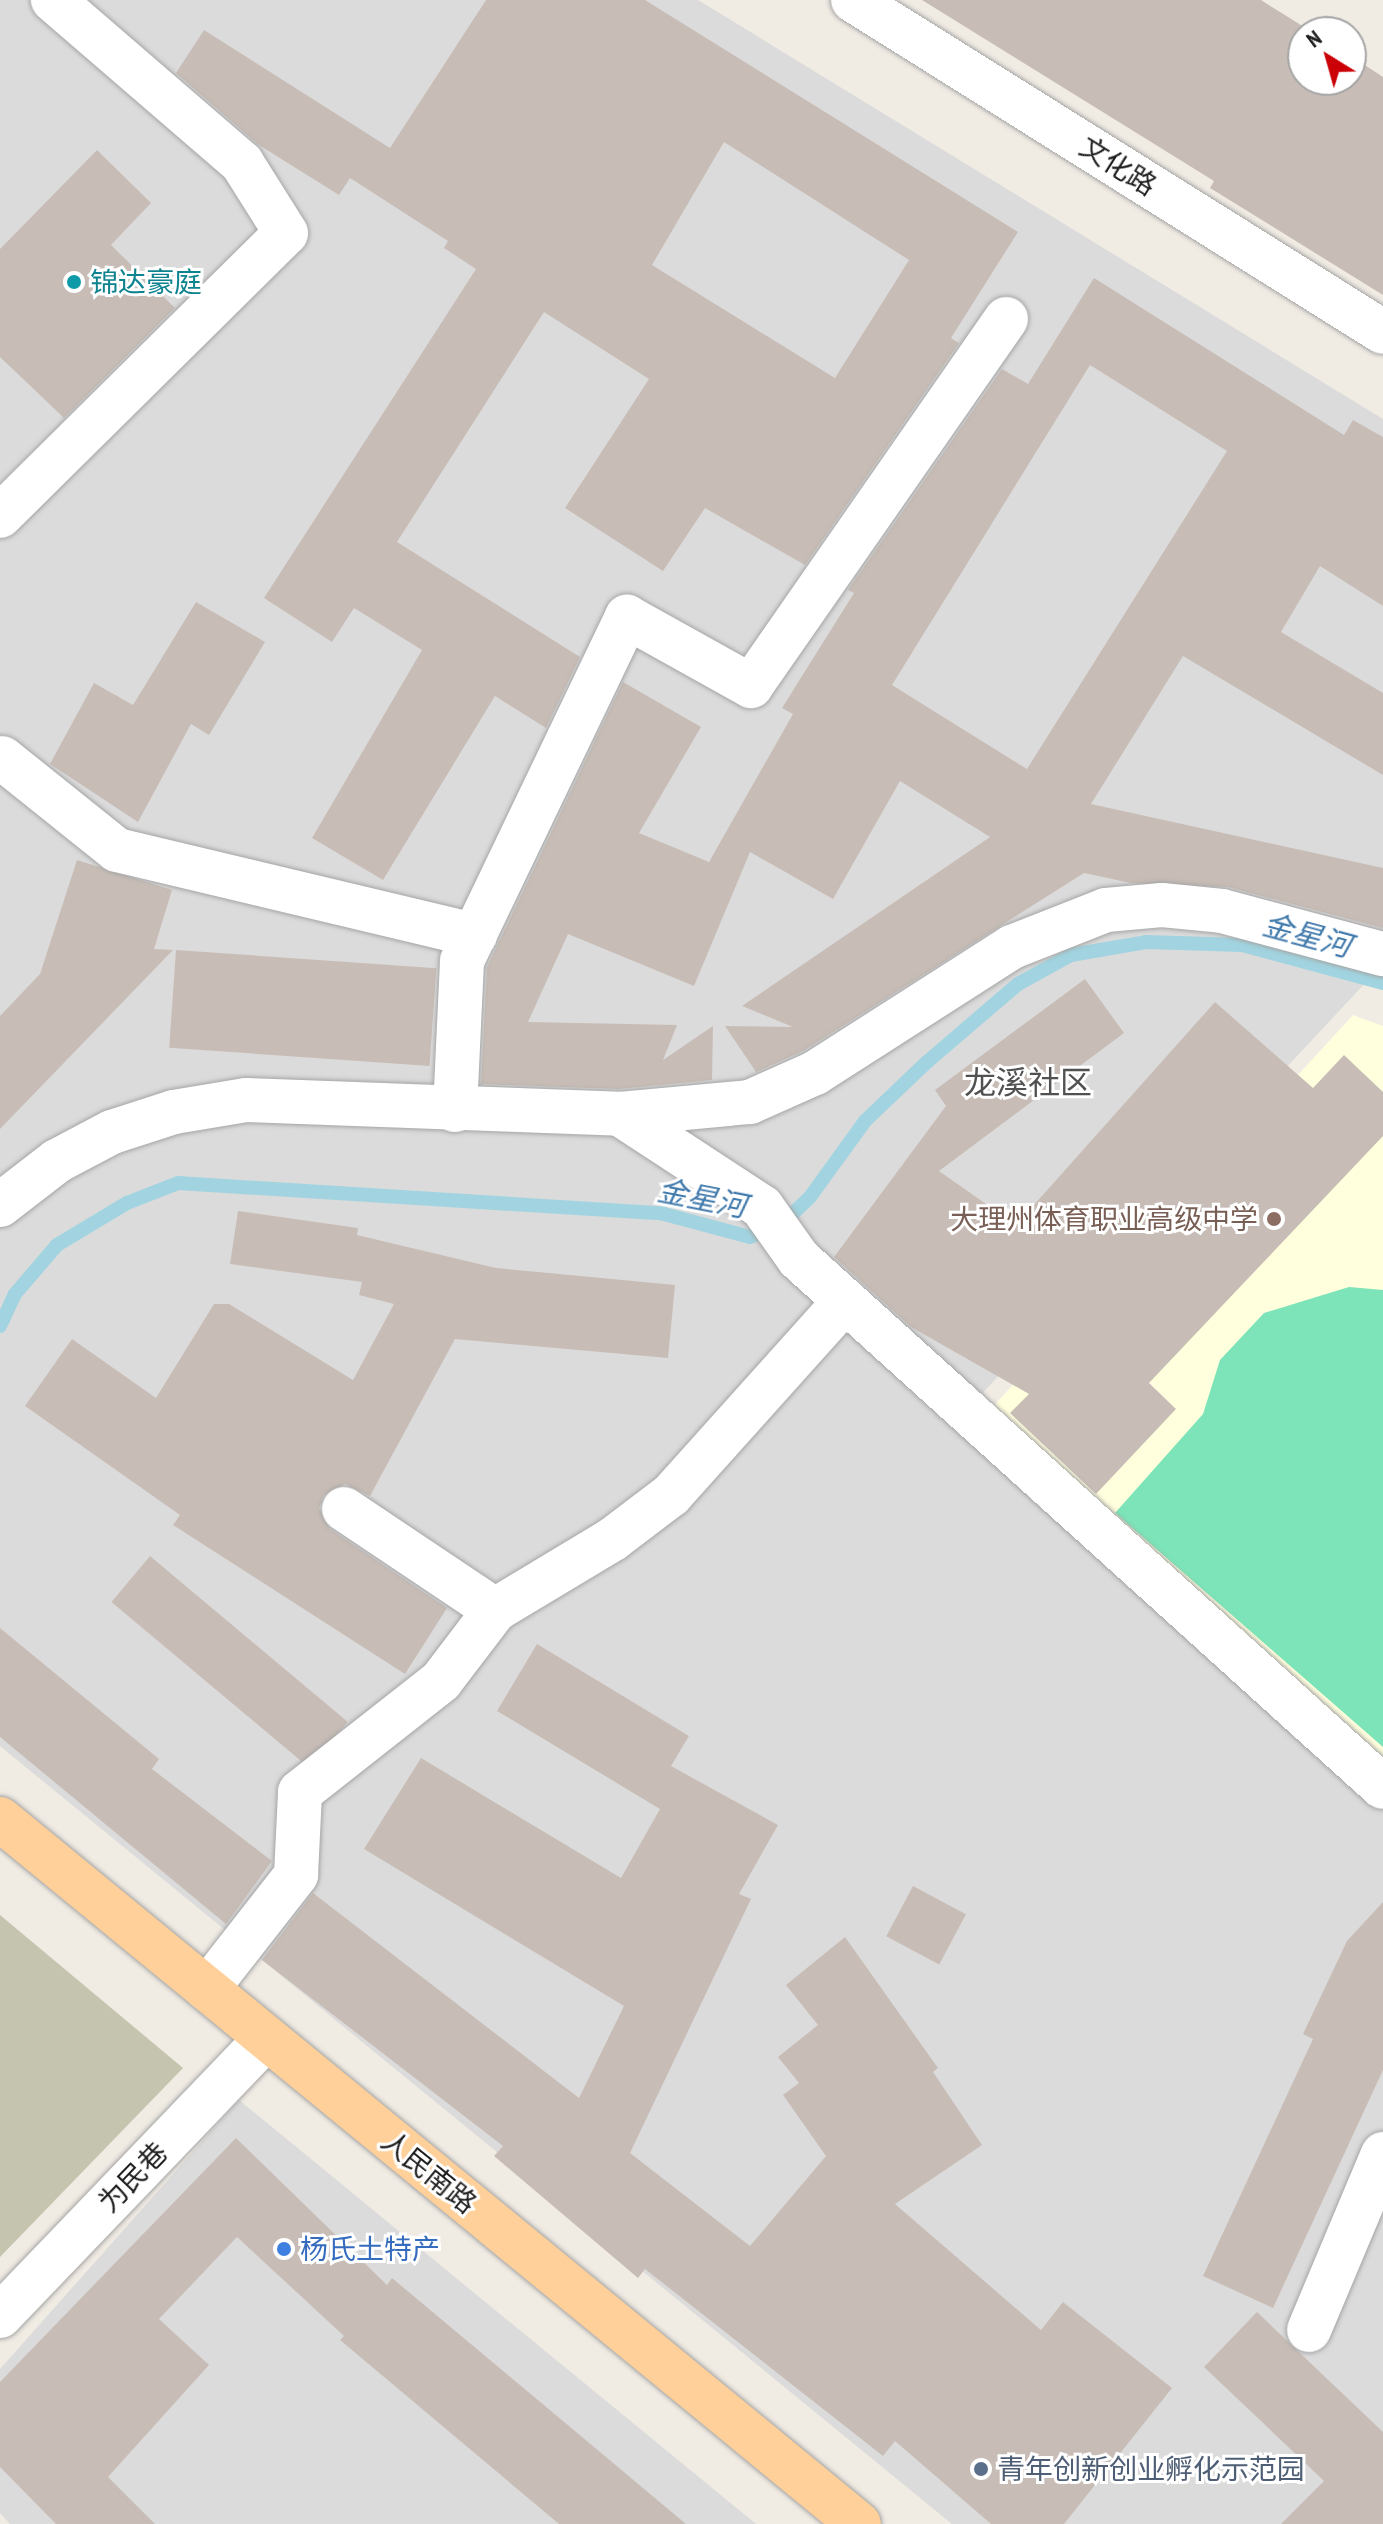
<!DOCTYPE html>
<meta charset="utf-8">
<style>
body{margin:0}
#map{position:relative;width:1383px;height:2524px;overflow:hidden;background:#f0ebe3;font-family:"PT Sans Narrow","Noto Sans SC",sans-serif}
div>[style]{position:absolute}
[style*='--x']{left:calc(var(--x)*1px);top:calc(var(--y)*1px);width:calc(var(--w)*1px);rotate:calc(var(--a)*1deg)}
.residential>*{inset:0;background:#dcdbdb}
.education>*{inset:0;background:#fffedd}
.construction>*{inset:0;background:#c5c4ae}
.pitch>*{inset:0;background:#7ce4b8}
.stream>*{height:14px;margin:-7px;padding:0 7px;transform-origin:7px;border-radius:7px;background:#a1d4e0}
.building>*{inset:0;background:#c8bdb6;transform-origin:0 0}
.roads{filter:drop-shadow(0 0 2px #a5a5a5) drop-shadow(0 0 2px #a5a5a5)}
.minor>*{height:44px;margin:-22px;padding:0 22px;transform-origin:22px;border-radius:22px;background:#fff}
.major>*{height:44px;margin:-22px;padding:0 22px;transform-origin:22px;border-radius:22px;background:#ffd099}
.dots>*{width:22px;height:22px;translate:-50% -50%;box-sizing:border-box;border:4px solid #fff;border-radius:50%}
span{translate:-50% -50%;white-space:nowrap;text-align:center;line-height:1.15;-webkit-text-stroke:6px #fff;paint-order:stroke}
.street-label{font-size:28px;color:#1e1e1e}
.culture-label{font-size:28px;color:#0d838f}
.left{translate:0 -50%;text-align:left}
.education-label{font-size:28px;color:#785e54}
.right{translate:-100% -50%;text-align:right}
.shop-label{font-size:28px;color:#366cbe}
.service-label{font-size:28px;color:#4e5e75}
.water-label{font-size:30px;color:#417aac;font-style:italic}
.quarter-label{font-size:32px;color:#515151}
.north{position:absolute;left:1287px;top:16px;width:80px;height:80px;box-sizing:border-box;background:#fff;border:2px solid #a5a5a5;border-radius:50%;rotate:323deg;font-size:22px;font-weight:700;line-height:32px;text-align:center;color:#1e1e1e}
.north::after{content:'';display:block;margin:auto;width:28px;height:36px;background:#cc0007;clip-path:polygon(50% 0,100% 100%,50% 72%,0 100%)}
</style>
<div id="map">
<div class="residential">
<i style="clip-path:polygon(0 0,698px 0,1383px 419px,1383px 984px,1369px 979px,975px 1401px,1383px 1773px,1383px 2524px,952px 2524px,0 1746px)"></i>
<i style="clip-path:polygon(239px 2100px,756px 2524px,10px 2524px,0 2513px,0 2369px)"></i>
</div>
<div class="education">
<i style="clip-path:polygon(1353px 1015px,1383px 1026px,1383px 1766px,988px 1412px)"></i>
</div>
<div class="construction">
<i style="clip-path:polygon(0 1915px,183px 2068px,0 2257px)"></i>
</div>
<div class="pitch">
<i style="clip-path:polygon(1349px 1287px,1383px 1290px,1383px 1747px,1115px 1513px,1203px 1414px,1220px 1360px,1264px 1313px)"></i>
</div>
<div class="stream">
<i style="--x:0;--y:1326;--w:35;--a:-65"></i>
<i style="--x:15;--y:1294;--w:65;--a:-49.4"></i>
<i style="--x:57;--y:1245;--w:82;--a:-31"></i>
<i style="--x:127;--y:1203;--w:55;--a:-21.4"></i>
<i style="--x:178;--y:1183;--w:487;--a:3.6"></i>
<i style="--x:664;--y:1214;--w:89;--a:15"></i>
<i style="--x:750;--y:1237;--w:33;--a:-21"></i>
<i style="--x:781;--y:1225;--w:40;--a:-44"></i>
<i style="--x:810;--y:1197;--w:94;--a:-54.1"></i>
<i style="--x:865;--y:1121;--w:86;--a:-43.6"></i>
<i style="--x:927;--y:1062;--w:120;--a:-40.6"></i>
<i style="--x:1018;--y:984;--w:60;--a:-28.7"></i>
<i style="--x:1071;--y:955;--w:76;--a:-9.8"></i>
<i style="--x:1146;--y:942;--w:96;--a:1.8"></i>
<i style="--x:1242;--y:945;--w:146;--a:15.1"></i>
</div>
<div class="building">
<i style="clip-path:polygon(evenodd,486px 0,645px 0,1018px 232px,951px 338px,959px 343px,805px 565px,705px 508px,663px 571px,565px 508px,649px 379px,544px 312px,397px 542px,580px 657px,546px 728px,495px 696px,383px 880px,312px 838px,422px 650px,354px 608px,332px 642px,264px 598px,476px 269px,444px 248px,448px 241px,350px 178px,339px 195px,259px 145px,176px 73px,204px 30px,390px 148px,486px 0,724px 142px,909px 260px,835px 378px,652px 265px,724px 142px)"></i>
<i style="clip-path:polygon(922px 0,1261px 0,1312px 32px,1303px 32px,1303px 80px,1351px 80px,1351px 56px,1383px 77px,1383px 295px,1210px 188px,1214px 181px)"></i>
<i style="clip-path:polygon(97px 150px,151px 203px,111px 245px,175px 308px,64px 418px,0 357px,0 249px)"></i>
<i style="clip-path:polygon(evenodd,1094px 278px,1344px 435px,1353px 420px,1383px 437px,1383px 606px,1320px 566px,1281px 632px,1383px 693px,1383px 775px,1183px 656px,1091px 804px,1383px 868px,1383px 928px,1228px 887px,1131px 883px,1084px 873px,803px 1051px,756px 1072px,725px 1026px,793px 1027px,742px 1006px,990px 837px,900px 781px,833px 899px,750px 852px,694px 986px,568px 934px,528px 1022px,677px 1025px,663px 1060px,713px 1026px,712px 1080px,619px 1089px,481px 1084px,487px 967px,623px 682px,701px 727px,639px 833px,709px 862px,793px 714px,782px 708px,854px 593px,848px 590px,1002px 369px,1028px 384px,1094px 278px,1090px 365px,1227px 451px,1027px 769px,892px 685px,1090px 365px)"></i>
<i style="clip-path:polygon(196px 602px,265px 642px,209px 735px,191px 724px,138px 822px,50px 764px,94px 683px,133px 705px)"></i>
<i style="clip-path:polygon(77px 860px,172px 890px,154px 949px,173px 950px,0 1129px,0 1016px,40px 974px)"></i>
<i style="left:176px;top:950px;width:261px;height:98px;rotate:4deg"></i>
<i style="clip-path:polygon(1085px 979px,1124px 1033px,939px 1171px,1016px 1225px,1215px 1002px,1313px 1088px,1344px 1055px,1383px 1092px,1383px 1136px,1149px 1383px,1176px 1409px,1096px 1494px,1010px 1413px,1029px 1394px,911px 1327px,834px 1257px,946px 1106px,935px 1090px)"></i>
<i style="clip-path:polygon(238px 1211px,358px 1228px,357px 1235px,496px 1268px,675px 1285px,668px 1358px,455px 1339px,370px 1496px,345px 1484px,324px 1495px,319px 1508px,330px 1529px,447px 1608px,405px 1674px,173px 1525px,180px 1515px,25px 1406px,72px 1339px,156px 1398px,214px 1304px,229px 1304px,353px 1380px,394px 1304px,359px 1295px,362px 1282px,230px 1264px)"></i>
<i style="left:150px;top:1556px;width:258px;height:60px;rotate:40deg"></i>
<i style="clip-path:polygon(0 1628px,159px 1759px,152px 1769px,272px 1861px,226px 1924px,0 1737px)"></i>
<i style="clip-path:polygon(537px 1644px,689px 1736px,671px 1766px,778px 1825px,739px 1894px,751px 1899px,630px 2153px,750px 2246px,826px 2156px,783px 2095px,799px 2083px,778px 2057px,818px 2025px,786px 1985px,845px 1937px,938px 2068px,933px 2072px,982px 2145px,895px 2204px,1041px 2330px,1063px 2302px,1172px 2388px,1064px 2524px,991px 2524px,895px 2441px,883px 2456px,645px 2269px,638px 2278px,494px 2156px,503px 2146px,262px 1960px,313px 1893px,579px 2098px,624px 2006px,364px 1849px,421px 1758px,621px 1878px,660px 1809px,497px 1711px)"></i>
<i style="left:913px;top:1886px;width:60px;height:57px;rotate:28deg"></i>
<i style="clip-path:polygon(1383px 1902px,1383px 2070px,1273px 2308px,1203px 2276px,1313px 2039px,1303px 2034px,1347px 1941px)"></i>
<i style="clip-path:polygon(236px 2138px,387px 2285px,392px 2278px,686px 2524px,559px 2524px,340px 2340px,344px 2336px,237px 2237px,159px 2319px,209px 2365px,108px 2477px,155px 2524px,56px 2524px,0 2467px,0 2382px)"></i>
<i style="clip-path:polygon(1257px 2312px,1383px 2432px,1383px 2524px,1281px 2524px,1324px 2481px,1204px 2367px)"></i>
</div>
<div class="roads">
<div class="minor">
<i style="--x:853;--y:0;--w:625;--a:32.06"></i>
<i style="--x:0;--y:516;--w:402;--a:-44.7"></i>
<i style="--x:286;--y:233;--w:83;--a:-122.2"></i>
<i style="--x:242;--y:163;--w:250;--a:-139.2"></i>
<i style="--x:2;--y:758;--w:147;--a:38.7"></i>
<i style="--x:117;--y:850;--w:368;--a:13.4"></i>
<i style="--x:455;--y:1110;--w:149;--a:-87.3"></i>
<i style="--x:462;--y:961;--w:382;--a:-64.4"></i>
<i style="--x:627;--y:617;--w:142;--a:29.1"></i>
<i style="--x:751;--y:686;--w:447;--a:-55.2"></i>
<i style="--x:620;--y:1114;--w:170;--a:33.2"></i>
<i style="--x:762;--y:1207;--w:64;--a:54.6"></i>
<i style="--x:799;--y:1259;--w:787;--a:42.12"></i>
<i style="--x:0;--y:1205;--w:72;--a:-37.7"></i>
<i style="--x:57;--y:1161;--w:62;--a:-27.8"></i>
<i style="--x:112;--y:1132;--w:65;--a:-17.9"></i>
<i style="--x:174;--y:1112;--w:73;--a:-9.5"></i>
<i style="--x:246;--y:1100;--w:374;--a:2.1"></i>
<i style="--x:620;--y:1114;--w:131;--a:-5.3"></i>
<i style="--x:750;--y:1102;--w:71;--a:-24"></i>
<i style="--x:815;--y:1073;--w:234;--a:-32.6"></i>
<i style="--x:1012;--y:947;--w:101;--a:-21.5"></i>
<i style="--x:1106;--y:910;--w:56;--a:-5.1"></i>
<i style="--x:1162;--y:905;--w:60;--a:5.7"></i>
<i style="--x:1222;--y:911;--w:167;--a:15"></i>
<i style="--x:344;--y:1509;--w:182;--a:33.8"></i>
<i style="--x:207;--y:1989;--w:145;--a:-52"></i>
<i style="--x:296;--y:1875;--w:83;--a:-87.2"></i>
<i style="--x:300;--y:1792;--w:179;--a:-38.2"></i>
<i style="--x:441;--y:1681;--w:89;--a:-52.7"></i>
<i style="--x:495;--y:1610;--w:138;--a:-31"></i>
<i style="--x:613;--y:1539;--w:73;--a:-37.2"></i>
<i style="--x:671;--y:1495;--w:261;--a:-48.1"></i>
<i style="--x:0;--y:2316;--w:385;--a:-46.2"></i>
<i style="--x:1309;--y:2330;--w:191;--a:-67.2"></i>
</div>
<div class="major">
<i style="--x:0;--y:1819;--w:1111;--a:39.38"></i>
</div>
</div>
<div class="dots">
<i style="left:74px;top:282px;background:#0f9aa8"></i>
<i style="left:1274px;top:1219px;background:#8d6e63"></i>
<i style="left:284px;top:2249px;background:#3f7fe0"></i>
<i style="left:981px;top:2469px;background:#5c6f8a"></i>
</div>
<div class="street-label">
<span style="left:1118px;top:166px;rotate:32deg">文化路</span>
<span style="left:429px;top:2172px;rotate:39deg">人民南路</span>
<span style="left:133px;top:2177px;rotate:-46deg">为民巷</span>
</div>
<div class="culture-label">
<span class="left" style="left:90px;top:282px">锦达豪庭</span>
</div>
<div class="education-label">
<span class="right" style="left:1258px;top:1219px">大理州体育职业高级中学</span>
</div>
<div class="shop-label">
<span class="left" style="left:300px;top:2249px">杨氏土特产</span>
</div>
<div class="service-label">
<span class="left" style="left:997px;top:2469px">青年创新创业孵化示范园</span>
</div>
<div class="water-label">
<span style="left:1307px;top:935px;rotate:15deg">金星河</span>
<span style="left:702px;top:1198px;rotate:11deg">金星河</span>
</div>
<div class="quarter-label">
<span style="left:1028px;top:1082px">龙溪社区</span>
</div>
<div class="north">N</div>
</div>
